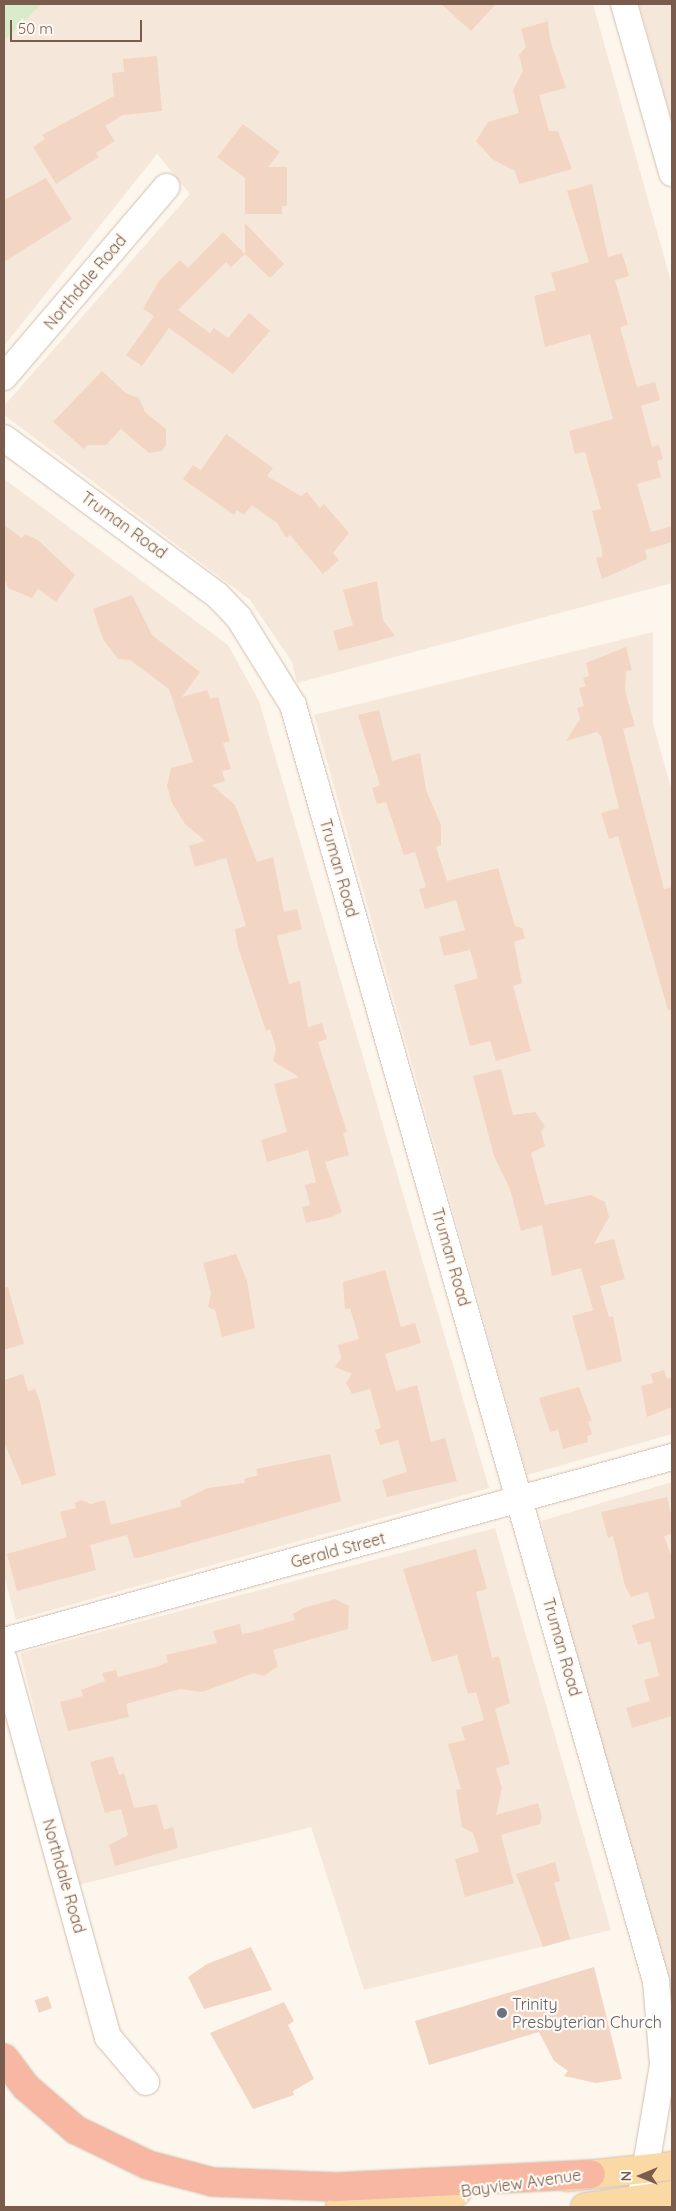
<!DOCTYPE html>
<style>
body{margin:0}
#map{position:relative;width:676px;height:2211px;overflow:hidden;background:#fdf6ec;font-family:Quicksand,sans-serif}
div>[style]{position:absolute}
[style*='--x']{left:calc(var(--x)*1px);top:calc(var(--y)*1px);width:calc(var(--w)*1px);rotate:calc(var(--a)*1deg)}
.residential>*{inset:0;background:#f5e8da}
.green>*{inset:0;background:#d8ecc9}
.building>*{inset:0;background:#f3d5c3;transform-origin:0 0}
.roads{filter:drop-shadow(0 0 1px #d1beb0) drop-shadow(0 0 1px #d1beb0)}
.minor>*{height:26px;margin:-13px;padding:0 13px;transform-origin:13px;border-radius:13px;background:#fff}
.major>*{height:28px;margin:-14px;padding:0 14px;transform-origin:14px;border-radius:14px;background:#fbd9a5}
.highway>*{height:28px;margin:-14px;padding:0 14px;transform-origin:14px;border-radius:14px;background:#f7b7a3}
.dots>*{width:14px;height:14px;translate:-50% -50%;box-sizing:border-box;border:2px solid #fffaf3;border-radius:50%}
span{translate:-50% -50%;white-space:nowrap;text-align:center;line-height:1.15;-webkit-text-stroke:4.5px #fffaf3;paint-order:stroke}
.street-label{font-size:16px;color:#7a5c4d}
.worship-label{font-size:16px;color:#5b616d}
.left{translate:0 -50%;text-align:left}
.frame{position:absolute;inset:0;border:5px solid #7a5c4d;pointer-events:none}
.north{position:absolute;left:616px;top:2151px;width:50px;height:50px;-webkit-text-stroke:4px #fffaf3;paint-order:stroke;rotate:270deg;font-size:14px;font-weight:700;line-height:20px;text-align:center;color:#7a5c4d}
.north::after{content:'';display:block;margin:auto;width:18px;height:22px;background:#7a5c4d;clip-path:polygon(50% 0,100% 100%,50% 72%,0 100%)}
.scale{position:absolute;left:10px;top:20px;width:132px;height:22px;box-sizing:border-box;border:2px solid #7a5c4d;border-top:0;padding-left:6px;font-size:15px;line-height:18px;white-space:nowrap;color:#7a5c4d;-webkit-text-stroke:4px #fffaf3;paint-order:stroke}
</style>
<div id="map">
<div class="residential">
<i style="clip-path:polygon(42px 4px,593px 4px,672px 285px,672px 583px,297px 683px,292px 662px,250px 600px,4px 415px,4px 406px,190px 194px,157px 154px,4px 346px,4px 41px)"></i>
<i style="clip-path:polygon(639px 4px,672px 4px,672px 121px)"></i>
<i style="clip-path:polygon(4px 479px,228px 645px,259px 701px,489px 1488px,16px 1620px,4px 1576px)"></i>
<i style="clip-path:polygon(653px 632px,653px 724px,672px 791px,672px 1434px,527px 1475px,314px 715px)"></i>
<i style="clip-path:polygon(672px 1482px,672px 2031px,541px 1521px)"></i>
<i style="clip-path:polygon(495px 1528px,611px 1930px,364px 1990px,311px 1827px,78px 1885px,20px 1653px)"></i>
</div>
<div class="green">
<i style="clip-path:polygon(4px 4px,42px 4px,4px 41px)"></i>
</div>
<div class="building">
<i style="clip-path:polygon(441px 4px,496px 4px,471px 31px)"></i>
<i style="clip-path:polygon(548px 21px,550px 40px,566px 88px,539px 95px,549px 131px,558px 131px,572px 169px,519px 184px,515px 171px,492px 159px,476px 141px,488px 122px,519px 113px,513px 90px,523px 71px,519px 55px,526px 47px,521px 29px)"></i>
<i style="clip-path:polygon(157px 56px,162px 111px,123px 115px,105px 126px,115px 141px,96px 153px,99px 157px,56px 184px,33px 147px,45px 139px,42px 135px,114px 96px,112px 73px,124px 72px,123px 59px)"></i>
<i style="clip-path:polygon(243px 124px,280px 152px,268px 167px,287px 167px,287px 206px,282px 206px,282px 214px,245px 214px,245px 178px,217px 157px)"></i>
<i style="clip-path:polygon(46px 178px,72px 219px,4px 262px,4px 200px)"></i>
<i style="clip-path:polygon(592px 184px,608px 257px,622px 253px,629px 276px,615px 280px,628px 325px,620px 327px,637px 387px,655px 382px,660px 400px,641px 406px,652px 447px,659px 445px,663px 459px,657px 461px,661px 477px,637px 484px,651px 532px,672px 526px,672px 542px,645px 550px,647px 559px,602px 579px,596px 558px,602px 557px,602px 550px,592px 511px,601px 509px,585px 452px,575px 454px,569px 431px,613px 419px,590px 334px,545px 347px,534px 296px,556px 290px,551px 273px,589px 262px,567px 191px)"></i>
<i style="clip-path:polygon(245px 223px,284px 264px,270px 278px,245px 254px,231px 267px,226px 262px,178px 310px,210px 333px,214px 328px,228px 338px,249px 313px,270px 331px,233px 374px,169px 328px,142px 366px,126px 355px,154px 316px,143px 309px,159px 281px,180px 260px,188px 268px,223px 232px,245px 254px)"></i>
<i style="clip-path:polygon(102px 371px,127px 394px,139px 398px,145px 412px,166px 429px,166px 446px,161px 451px,149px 453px,121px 429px,106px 445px,88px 445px,84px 449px,53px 422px)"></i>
<i style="clip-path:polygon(226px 434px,273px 468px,267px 476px,301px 496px,307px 492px,320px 508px,324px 504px,349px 533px,333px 553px,339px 560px,323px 574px,290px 535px,286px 538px,277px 523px,252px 505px,244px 515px,237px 510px,234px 515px,183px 479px,193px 465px,201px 470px)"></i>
<i style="clip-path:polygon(4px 525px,22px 538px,25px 534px,38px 540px,75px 575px,56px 602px,38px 589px,32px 598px,8px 588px,4px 577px)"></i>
<i style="clip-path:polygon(377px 581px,383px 620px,395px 636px,339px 651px,333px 631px,353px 625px,343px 590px)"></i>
<i style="clip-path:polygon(132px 595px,152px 635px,200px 672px,182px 697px,207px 690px,210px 699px,218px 697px,230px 741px,223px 743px,231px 769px,222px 771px,225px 781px,212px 785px,235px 805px,257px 862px,273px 857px,284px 912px,297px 909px,302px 929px,277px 936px,289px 984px,300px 981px,308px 1027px,322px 1023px,327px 1039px,318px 1042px,347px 1132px,343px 1133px,349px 1155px,325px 1162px,342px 1212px,332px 1217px,306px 1223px,302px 1207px,310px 1205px,305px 1185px,316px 1182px,308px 1150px,267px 1162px,261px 1140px,287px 1132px,274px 1084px,299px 1077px,273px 1061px,276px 1049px,270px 1029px,266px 1031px,238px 947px,235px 929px,246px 926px,226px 858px,195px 867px,189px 846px,205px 841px,185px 824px,172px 803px,167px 786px,171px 768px,193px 762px,169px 689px,130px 660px,118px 659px,103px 639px,93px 609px)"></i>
<i style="clip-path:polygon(626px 647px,632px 670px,626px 671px,625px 691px,635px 726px,623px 729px,664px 889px,672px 887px,672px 1010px,668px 1010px,618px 836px,609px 839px,601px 813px,619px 808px,601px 736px,597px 732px,566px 741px,580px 719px,577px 708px,584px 706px,579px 688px,586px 686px,583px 678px,589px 676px,586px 663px)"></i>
<i style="clip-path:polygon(379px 710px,392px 761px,420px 753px,426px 790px,441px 825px,441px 845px,436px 847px,447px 881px,498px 868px,515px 926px,522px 928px,525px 938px,514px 942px,522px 983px,513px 986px,531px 1051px,496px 1061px,490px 1041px,470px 1046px,454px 985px,478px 978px,470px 950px,444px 956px,439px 937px,465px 930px,456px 900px,425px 909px,419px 889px,426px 887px,415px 852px,404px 855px,386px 802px,377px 804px,372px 788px,380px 785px,358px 715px)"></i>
<i style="clip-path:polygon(501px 1069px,513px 1115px,535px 1112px,545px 1126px,541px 1132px,545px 1146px,531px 1153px,545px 1205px,591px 1195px,605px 1202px,609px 1217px,594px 1244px,614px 1239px,625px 1279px,600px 1286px,609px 1317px,613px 1316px,622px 1361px,587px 1371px,572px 1316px,593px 1310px,581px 1268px,552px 1276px,542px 1225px,521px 1231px,510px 1189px,494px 1156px,473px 1076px)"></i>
<i style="clip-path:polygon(236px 1254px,247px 1281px,255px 1328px,222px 1337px,215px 1310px,208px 1307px,211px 1293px,203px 1263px)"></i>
<i style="clip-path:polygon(385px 1270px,401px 1327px,415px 1323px,421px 1343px,385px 1354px,396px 1391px,417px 1385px,431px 1442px,445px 1438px,457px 1481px,387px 1497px,382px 1480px,407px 1472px,398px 1440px,380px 1445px,375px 1430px,381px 1428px,370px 1389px,352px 1394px,346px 1383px,352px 1374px,335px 1367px,341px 1358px,338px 1345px,359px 1339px,350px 1308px,345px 1310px,343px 1282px)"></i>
<i style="clip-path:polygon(4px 1287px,8px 1287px,24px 1344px,4px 1350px)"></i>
<i style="clip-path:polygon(664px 1370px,667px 1379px,672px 1377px,672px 1407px,647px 1417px,641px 1386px,653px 1383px,651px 1374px)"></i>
<i style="clip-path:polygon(23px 1374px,28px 1391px,35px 1389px,40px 1402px,56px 1475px,22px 1485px,4px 1442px,4px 1380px)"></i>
<i style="clip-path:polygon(579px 1387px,592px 1421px,588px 1422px,592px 1434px,587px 1436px,588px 1442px,563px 1449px,558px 1430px,550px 1432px,539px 1398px)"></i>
<i style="clip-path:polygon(330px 1454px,341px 1501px,142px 1557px,134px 1558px,127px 1535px,90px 1545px,96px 1570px,17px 1591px,7px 1554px,67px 1537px,60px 1512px,76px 1508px,75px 1503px,81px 1500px,91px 1504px,105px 1500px,111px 1525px,182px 1506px,180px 1501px,208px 1488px,245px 1483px,244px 1479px,258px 1475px,256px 1469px)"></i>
<i style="clip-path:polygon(667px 1497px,672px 1518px,672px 1534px,664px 1536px,672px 1558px,672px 1716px,632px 1728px,626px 1708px,650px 1701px,644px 1680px,659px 1676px,650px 1641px,638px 1645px,632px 1625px,655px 1618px,648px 1592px,631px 1597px,625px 1586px,613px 1536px,608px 1538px,601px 1512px)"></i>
<i style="clip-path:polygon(476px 1549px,487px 1589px,476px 1592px,492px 1658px,499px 1656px,510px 1703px,495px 1709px,510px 1764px,496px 1768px,502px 1788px,496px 1815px,538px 1803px,542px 1817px,540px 1824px,501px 1835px,514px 1883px,465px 1897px,455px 1859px,479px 1852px,473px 1833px,462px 1827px,456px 1790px,461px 1789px,448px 1744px,465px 1740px,461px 1727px,484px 1720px,476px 1692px,468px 1694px,457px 1655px,432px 1662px,403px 1569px)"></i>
<i style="clip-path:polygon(335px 1599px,349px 1606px,348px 1629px,273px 1650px,278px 1666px,264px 1676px,254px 1673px,202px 1692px,180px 1689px,126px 1704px,129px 1717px,68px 1731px,60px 1702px,83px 1696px,81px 1690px,105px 1681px,102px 1673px,116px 1670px,118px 1677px,156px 1667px,168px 1662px,166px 1655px,217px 1643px,213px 1631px,240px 1624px,242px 1634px,253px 1632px,295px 1620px,293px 1614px,303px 1608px)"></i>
<i style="clip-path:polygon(113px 1756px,119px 1775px,124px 1773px,134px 1808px,157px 1804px,164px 1830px,173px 1827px,178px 1848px,115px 1866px,109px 1845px,128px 1835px,121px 1809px,105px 1813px,90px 1762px)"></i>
<i style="clip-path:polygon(555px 1862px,560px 1881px,554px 1883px,570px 1939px,543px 1947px,516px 1874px)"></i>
<i style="clip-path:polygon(251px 1947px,272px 1990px,204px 2009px,188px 1977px,207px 1964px)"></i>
<i style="clip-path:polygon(594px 1967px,622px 2079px,596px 2083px,564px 2076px,568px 2071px,554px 2061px,539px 2032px,429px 2065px,415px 2021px)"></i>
<i style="left:48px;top:1996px;width:13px;height:14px;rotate:72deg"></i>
<i style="clip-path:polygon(284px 2002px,294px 2021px,288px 2025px,314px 2079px,293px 2091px,294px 2095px,253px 2109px,210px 2033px)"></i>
</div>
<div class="roads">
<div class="minor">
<i style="--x:624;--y:4;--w:176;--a:74.1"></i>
<i style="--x:4;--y:377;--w:250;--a:-49.5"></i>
<i style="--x:4;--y:438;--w:265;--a:36.4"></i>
<i style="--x:217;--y:595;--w:32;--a:46"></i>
<i style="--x:239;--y:618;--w:102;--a:58.2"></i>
<i style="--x:293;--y:705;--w:1327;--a:74.12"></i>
<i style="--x:656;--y:1981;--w:84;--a:85.2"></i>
<i style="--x:663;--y:2065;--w:144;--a:99.6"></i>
<i style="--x:4;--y:1641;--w:693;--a:-15.4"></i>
<i style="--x:4;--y:1660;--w:391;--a:74.6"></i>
<i style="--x:108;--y:2037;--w:59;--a:49.8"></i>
</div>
<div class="major">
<i style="--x:567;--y:2177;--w:106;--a:-6"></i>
<i style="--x:340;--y:2207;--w:118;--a:-7.3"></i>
<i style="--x:585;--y:2207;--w:88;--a:-7.9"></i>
</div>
<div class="highway">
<i style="--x:4;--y:2058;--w:36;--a:53"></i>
<i style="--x:26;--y:2087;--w:66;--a:40.7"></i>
<i style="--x:76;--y:2130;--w:80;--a:25.9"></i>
<i style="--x:148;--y:2165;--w:67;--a:14.7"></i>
<i style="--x:213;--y:2182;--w:124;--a:2.3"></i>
<i style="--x:337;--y:2187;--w:254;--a:-2.9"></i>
</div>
</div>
<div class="dots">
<i style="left:502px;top:2013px;background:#6b7280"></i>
</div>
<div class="street-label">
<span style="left:85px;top:282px;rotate:-50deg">Northdale Road</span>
<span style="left:124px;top:525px;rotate:36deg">Truman Road</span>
<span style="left:339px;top:868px;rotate:74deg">Truman Road</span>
<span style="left:451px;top:1257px;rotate:74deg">Truman Road</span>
<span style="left:338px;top:1550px;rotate:-15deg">Gerald Street</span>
<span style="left:562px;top:1647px;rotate:74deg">Truman Road</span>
<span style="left:64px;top:1876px;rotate:74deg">Northdale Road</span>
<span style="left:521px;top:2183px;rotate:-8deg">Bayview Avenue</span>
</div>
<div class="worship-label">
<span class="left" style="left:512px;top:2013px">Trinity<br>Presbyterian Church</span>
</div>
<div class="frame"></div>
<div class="north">N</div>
<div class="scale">50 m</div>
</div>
